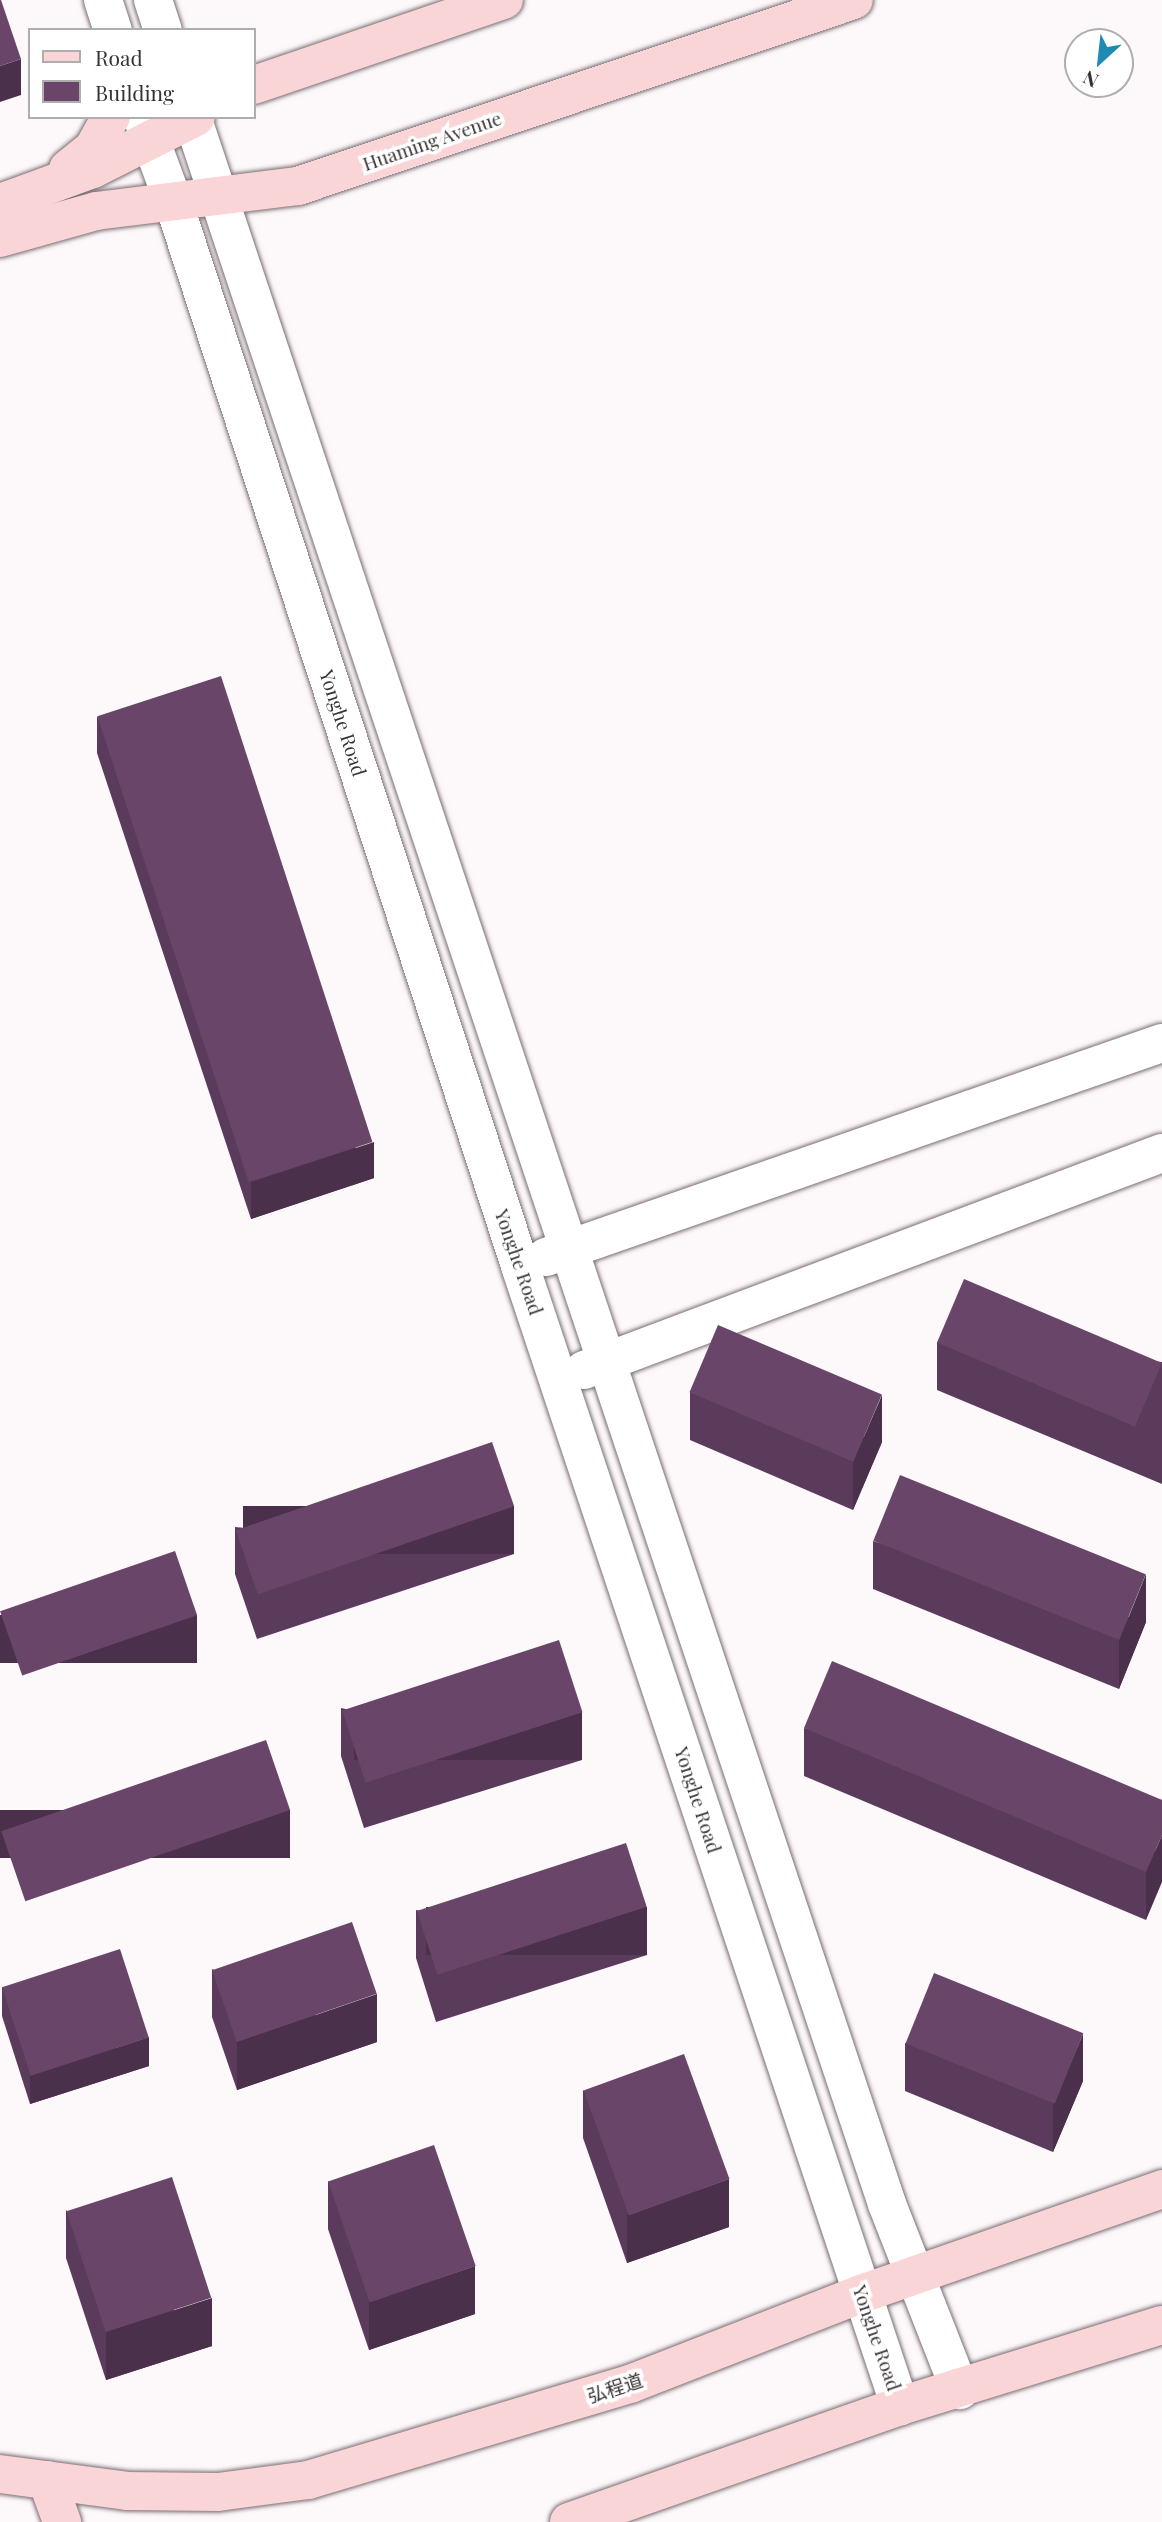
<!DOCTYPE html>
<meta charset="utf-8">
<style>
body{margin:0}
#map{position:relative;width:1162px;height:2522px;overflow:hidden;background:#fdf8fa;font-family:"Playfair Display","Noto Sans SC",serif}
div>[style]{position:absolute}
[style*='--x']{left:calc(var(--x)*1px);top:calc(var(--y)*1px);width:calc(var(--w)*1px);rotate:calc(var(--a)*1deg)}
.roads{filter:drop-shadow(0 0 2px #796d72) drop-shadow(0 0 2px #796d72)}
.minor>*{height:38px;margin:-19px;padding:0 19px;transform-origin:19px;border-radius:19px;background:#fff}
.major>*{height:38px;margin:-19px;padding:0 19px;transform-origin:19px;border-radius:19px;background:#fad5d7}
.wall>*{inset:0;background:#5a3b5b}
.shaded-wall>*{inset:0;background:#4a304a;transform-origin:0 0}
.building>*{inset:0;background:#69456a;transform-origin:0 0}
span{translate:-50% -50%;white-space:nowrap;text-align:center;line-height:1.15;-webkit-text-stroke:7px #fff;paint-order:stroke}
.street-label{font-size:19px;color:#383234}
.legend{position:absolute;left:28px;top:28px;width:228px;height:91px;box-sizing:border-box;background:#fff;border:2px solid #afadae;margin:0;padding:9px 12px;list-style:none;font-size:21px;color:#383234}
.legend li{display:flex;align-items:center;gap:14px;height:35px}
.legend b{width:35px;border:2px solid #afadae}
.north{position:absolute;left:1064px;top:28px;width:70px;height:70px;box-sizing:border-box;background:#fff;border:2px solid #afadae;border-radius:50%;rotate:207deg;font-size:19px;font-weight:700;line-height:28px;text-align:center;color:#383234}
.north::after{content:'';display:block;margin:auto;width:24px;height:32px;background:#1f8bb2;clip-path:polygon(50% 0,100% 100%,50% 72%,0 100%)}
</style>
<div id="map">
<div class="roads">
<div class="minor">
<i style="--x:103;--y:0;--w:32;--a:72"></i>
<i style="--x:153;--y:0;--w:32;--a:72"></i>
<i style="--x:142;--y:117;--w:90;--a:69.7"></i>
<i style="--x:173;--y:201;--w:1120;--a:71.95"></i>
<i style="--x:520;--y:1266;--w:1202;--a:71.57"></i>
<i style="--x:192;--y:117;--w:2200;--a:71.58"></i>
<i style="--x:887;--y:2204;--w:200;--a:68.6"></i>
<i style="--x:546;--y:1257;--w:652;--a:-19.16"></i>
<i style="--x:584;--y:1370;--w:617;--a:-20.58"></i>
</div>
<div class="major">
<i style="--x:254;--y:85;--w:264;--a:-18.8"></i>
<i style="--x:68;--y:169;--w:32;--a:-39"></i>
<i style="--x:93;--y:149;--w:37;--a:-61"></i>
<i style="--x:0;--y:203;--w:99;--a:-20.1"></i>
<i style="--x:93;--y:169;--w:115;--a:-26.8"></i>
<i style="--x:0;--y:238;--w:100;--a:-15.7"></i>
<i style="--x:96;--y:211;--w:204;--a:-7.1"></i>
<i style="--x:298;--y:186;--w:586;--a:-18.5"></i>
<i style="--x:0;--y:2474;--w:128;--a:7.6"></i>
<i style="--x:127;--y:2491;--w:91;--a:0.6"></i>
<i style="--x:218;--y:2492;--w:91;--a:-7.6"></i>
<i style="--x:308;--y:2480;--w:336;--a:-16.6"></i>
<i style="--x:630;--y:2384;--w:248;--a:-21.3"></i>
<i style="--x:861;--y:2294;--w:319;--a:-19.2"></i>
<i style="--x:47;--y:2480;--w:45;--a:70.3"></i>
<i style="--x:569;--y:2522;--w:351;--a:-19.3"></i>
<i style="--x:900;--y:2406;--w:274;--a:-17.2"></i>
</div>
</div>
<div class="wall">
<i style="clip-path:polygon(97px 716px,374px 1178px,251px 1219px,97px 753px)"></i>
<i style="clip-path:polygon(937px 1342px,1162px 1362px,1162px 1484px,937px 1390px)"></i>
<i style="clip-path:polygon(690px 1392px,882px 1442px,853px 1510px,690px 1440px)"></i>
<i style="clip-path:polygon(235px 1527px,514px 1554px,257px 1639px,235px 1574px)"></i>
<i style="clip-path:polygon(873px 1541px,1146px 1622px,1119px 1689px,873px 1589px)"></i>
<i style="clip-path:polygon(341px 1708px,582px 1760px,364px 1828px,341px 1756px)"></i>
<i style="clip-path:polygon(804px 1728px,1162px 1800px,1146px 1920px,804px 1776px)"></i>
<i style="clip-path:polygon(416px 1910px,647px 1955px,436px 2022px,416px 1958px)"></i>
<i style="clip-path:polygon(212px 1969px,377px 2042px,237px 2090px,212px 2017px)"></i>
<i style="clip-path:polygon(2px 1987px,149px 2066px,30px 2104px,2px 2016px)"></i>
<i style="clip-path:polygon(905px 2043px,1083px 2081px,1053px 2152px,905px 2091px)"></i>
<i style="clip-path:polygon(583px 2090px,729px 2227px,627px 2263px,583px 2138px)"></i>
<i style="clip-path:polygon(328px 2181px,475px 2314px,369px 2350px,328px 2229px)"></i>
<i style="clip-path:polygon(66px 2210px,212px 2346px,106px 2380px,66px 2258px)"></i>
</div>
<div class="shaded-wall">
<i style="clip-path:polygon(21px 59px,21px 95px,0 102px,0 66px)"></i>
<i style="clip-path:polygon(374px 1142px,374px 1178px,251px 1219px,251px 1182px)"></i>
<i style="clip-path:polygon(882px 1395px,882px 1442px,853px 1510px,853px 1462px)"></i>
<i style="left:514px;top:1506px;width:48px;height:271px;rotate:90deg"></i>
<i style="clip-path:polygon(1146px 1574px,1146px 1622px,1119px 1689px,1119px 1641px)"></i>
<i style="left:197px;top:1615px;width:48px;height:208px;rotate:90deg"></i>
<i style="left:582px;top:1712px;width:48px;height:228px;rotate:90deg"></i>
<i style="left:290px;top:1810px;width:48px;height:306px;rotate:90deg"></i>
<i style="clip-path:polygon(1162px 1835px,1162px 1882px,1146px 1920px,1146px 1872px)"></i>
<i style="left:647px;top:1907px;width:48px;height:221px;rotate:90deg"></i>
<i style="clip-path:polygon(377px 1994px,377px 2042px,237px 2090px,237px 2042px)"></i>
<i style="clip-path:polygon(1083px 2034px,1083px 2081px,1053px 2152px,1053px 2104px)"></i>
<i style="clip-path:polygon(149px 2037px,149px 2066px,30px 2104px,30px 2076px)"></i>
<i style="clip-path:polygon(729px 2179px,729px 2227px,627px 2263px,627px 2215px)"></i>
<i style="clip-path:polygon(475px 2266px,475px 2314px,369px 2350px,369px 2302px)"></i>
<i style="clip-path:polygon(212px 2298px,212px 2346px,106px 2380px,106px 2332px)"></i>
</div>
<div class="building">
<i style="clip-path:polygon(0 0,1px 0,21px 59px,0 66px)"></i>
<i style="left:221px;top:676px;width:490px;height:130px;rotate:72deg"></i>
<i style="left:964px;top:1279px;width:215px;height:69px;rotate:23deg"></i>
<i style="left:718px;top:1325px;width:178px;height:73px;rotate:23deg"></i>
<i style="left:492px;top:1442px;width:68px;height:271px;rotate:71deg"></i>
<i style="left:900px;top:1475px;width:265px;height:71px;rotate:22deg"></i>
<i style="left:175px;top:1551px;width:68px;height:185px;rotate:71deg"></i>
<i style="left:559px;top:1640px;width:76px;height:228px;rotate:72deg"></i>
<i style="clip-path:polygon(832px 1661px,1162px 1800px,1162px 1835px,1146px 1872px,804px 1728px)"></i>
<i style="left:266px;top:1740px;width:74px;height:280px;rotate:71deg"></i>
<i style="left:626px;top:1843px;width:67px;height:220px;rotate:72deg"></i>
<i style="left:352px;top:1922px;width:76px;height:148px;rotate:71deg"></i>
<i style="left:120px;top:1949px;width:93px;height:124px;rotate:72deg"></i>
<i style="left:934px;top:1973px;width:161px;height:76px;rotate:22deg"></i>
<i style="left:684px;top:2054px;width:133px;height:107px;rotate:70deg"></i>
<i style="left:434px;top:2145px;width:128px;height:112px;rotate:71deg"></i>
<i style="left:172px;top:2177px;width:127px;height:111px;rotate:72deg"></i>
</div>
<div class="street-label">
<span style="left:432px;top:141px;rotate:-19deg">Huaming Avenue</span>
<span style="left:343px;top:723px;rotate:72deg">Yonghe Road</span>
<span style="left:519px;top:1262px;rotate:71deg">Yonghe Road</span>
<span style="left:698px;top:1800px;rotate:72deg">Yonghe Road</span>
<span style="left:877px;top:2338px;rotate:71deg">Yonghe Road</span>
<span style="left:615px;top:2388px;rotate:-18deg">弘程道</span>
</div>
<ul class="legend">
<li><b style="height:9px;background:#fad5d7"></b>Road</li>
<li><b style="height:19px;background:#69456a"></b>Building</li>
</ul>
<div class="north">N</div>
</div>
